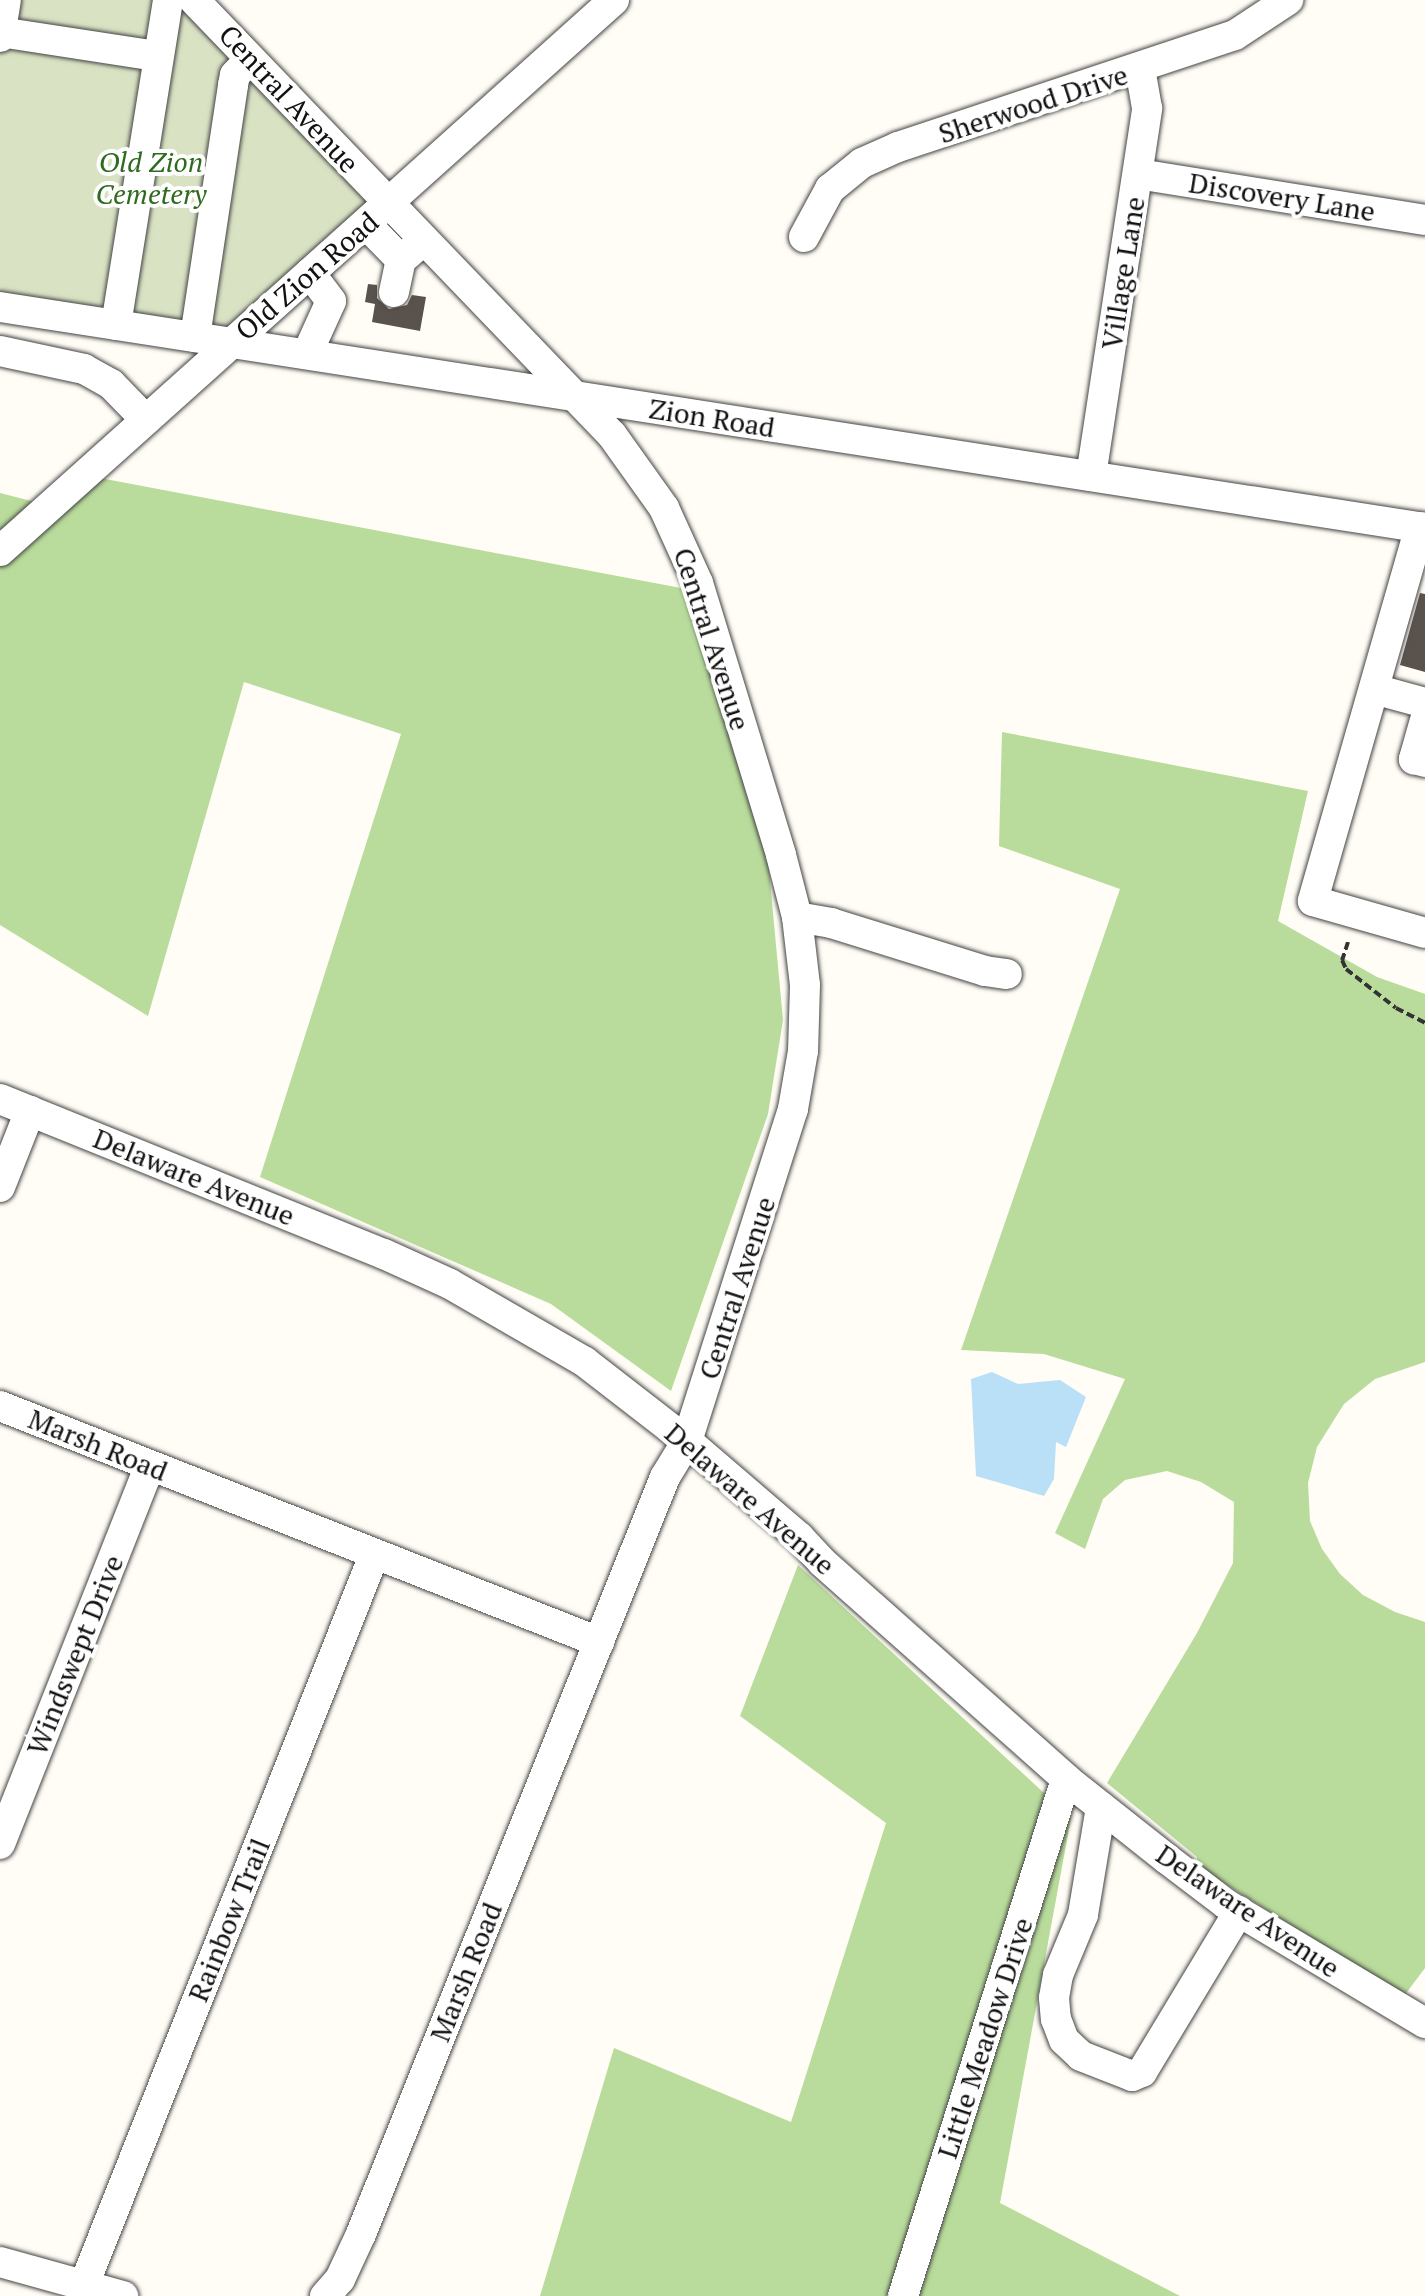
<!DOCTYPE html>
<style>
body{margin:0}
#map{position:relative;width:1425px;height:2296px;overflow:hidden;background:#fffdf5;font-family:"PT Serif",serif}
div>[style]{position:absolute}
[style*='--x']{left:calc(var(--x)*1px);top:calc(var(--y)*1px);width:calc(var(--w)*1px);rotate:calc(var(--a)*1deg)}
.forest>*{inset:0;background:#b9dc9c}
.cemetery>*{inset:0;background:#d9e3c4}
.water>*{inset:0;background:#b9e0f7}
.building>*{inset:0;background:#5a524d}
.path>*{height:4px;margin-top:-2px;transform-origin:0;background:repeating-linear-gradient(90deg,#333 0 8px,transparent 0 12px)}
.roads{filter:drop-shadow(0 0 2px #444) drop-shadow(0 0 2px #444)}
.minor>*{height:30px;margin:-15px;padding:0 15px;transform-origin:15px;border-radius:15px;background:#fff}
span{translate:-50% -50%;white-space:nowrap;text-align:center;line-height:1.15;-webkit-text-stroke:8px #fff;paint-order:stroke}
.street-label{font-size:28px;color:#111}
.park-label{font-size:28px;color:#2f6b1f;font-style:italic}
</style>
<div id="map">
<div class="forest">
<i style="clip-path:polygon(84px 475px,702px 592px,761px 784px,783px 1020px,768px 1114px,671px 1391px,551px 1304px,260px 1177px,401px 734px,244px 682px,148px 1016px,0 925px,0 493px,47px 505px)"></i>
<i style="clip-path:polygon(1002px 732px,1308px 791px,1278px 921px,1377px 977px,1425px 994px,1425px 1362px,1375px 1379px,1344px 1404px,1317px 1447px,1308px 1483px,1310px 1521px,1322px 1549px,1340px 1574px,1363px 1595px,1395px 1612px,1425px 1622px,1425px 1968px,1404px 1996px,1197px 1866px,1197px 1857px,1107px 1783px,1197px 1633px,1233px 1563px,1234px 1502px,1201px 1482px,1167px 1471px,1125px 1480px,1103px 1499px,1085px 1549px,1055px 1533px,1125px 1379px,1044px 1354px,961px 1350px,1120px 889px,999px 846px)"></i>
<i style="clip-path:polygon(798px 1565px,1071px 1818px,1000px 2203px,1180px 2296px,540px 2296px,614px 2048px,791px 2122px,886px 1823px,740px 1716px)"></i>
</div>
<div class="cemetery">
<i style="clip-path:polygon(0 0,194px 0,238px 45px,367px 202px,232px 342px,0 307px)"></i>
</div>
<div class="water">
<i style="clip-path:polygon(992px 1372px,1018px 1384px,1060px 1380px,1086px 1397px,1066px 1447px,1056px 1442px,1054px 1479px,1044px 1496px,976px 1476px,971px 1379px)"></i>
</div>
<div class="building">
<i style="clip-path:polygon(368px 284px,377px 285px,377px 298px,389px 309px,407px 305px,412px 295px,426px 297px,420px 331px,372px 322px,375px 304px,365px 302px)"></i>
<i style="clip-path:polygon(1420px 593px,1425px 594px,1425px 672px,1400px 665px)"></i>
</div>
<div class="path">
<i style="--x:1348;--y:942;--w:19;--a:108"></i>
<i style="--x:1342;--y:960;--w:10;--a:66"></i>
<i style="--x:1346;--y:969;--w:63;--a:38"></i>
<i style="--x:1396;--y:1008;--w:33;--a:27"></i>
</div>
<div class="roads">
<div class="minor">
<i style="--x:194;--y:0;--w:603;--a:46.14"></i>
<i style="--x:612;--y:435;--w:90;--a:54.5"></i>
<i style="--x:664;--y:508;--w:82;--a:65.6"></i>
<i style="--x:698;--y:583;--w:284;--a:73"></i>
<i style="--x:781;--y:855;--w:64;--a:75.5"></i>
<i style="--x:797;--y:917;--w:68;--a:83.3"></i>
<i style="--x:805;--y:985;--w:66;--a:91.7"></i>
<i style="--x:803;--y:1051;--w:59;--a:99.8"></i>
<i style="--x:793;--y:1109;--w:349;--a:107.7"></i>
<i style="--x:687;--y:1441;--w:42;--a:121.4"></i>
<i style="--x:665;--y:1477;--w:816;--a:111.88"></i>
<i style="--x:361;--y:2234;--w:50;--a:115"></i>
<i style="--x:340;--y:2279;--w:23;--a:131"></i>
<i style="--x:0;--y:32;--w:159;--a:8.7"></i>
<i style="--x:0;--y:37;--w:37;--a:-81"></i>
<i style="--x:1138;--y:174;--w:291;--a:9.1"></i>
<i style="--x:366;--y:224;--w:50;--a:45.8"></i>
<i style="--x:401;--y:260;--w:29;--a:-41"></i>
<i style="--x:804;--y:237;--w:55;--a:-61.6"></i>
<i style="--x:830;--y:189;--w:41;--a:-39.1"></i>
<i style="--x:862;--y:163;--w:39;--a:-24"></i>
<i style="--x:898;--y:147;--w:355;--a:-18.4"></i>
<i style="--x:1235;--y:35;--w:64;--a:-33.4"></i>
<i style="--x:394;--y:292;--w:33;--a:-78"></i>
<i style="--x:0;--y:307;--w:1442;--a:8.82"></i>
<i style="--x:116;--y:325;--w:329;--a:-80.9"></i>
<i style="--x:195;--y:337;--w:255;--a:-81.4"></i>
<i style="--x:233;--y:85;--w:10;--a:-79"></i>
<i style="--x:235;--y:75;--w:22;--a:-47"></i>
<i style="--x:0;--y:351;--w:86;--a:12.1"></i>
<i style="--x:84;--y:369;--w:31;--a:29"></i>
<i style="--x:111;--y:384;--w:50;--a:45.8"></i>
<i style="--x:307;--y:354;--w:58;--a:-65.6"></i>
<i style="--x:331;--y:301;--w:35;--a:-127"></i>
<i style="--x:1091;--y:476;--w:372;--a:-81.3"></i>
<i style="--x:1147;--y:108;--w:40;--a:-100"></i>
<i style="--x:1420;--y:527;--w:389;--a:106"></i>
<i style="--x:1313;--y:901;--w:116;--a:15.9"></i>
<i style="--x:0;--y:551;--w:825;--a:-41.9"></i>
<i style="--x:1374;--y:689;--w:53;--a:15.4"></i>
<i style="--x:1425;--y:720;--w:41;--a:105.8"></i>
<i style="--x:1414;--y:759;--w:11;--a:15"></i>
<i style="--x:797;--y:917;--w:35;--a:10"></i>
<i style="--x:831;--y:923;--w:161;--a:17.3"></i>
<i style="--x:985;--y:971;--w:22;--a:8"></i>
<i style="--x:0;--y:1099;--w:414;--a:22"></i>
<i style="--x:384;--y:1254;--w:72;--a:24.4"></i>
<i style="--x:450;--y:1284;--w:156;--a:30"></i>
<i style="--x:585;--y:1362;--w:129;--a:37.8"></i>
<i style="--x:687;--y:1441;--w:148;--a:40.6"></i>
<i style="--x:799;--y:1537;--w:34;--a:47"></i>
<i style="--x:822;--y:1562;--w:327;--a:41.6"></i>
<i style="--x:1066;--y:1779;--w:129;--a:38.4"></i>
<i style="--x:1167;--y:1859;--w:74;--a:37.3"></i>
<i style="--x:1226;--y:1904;--w:232;--a:30.9"></i>
<i style="--x:0;--y:1187;--w:82;--a:-68.5"></i>
<i style="--x:0;--y:1406;--w:644;--a:21.5"></i>
<i style="--x:1101;--y:1807;--w:109;--a:99.5"></i>
<i style="--x:1083;--y:1915;--w:65;--a:112.6"></i>
<i style="--x:1058;--y:1975;--w:23;--a:100"></i>
<i style="--x:1054;--y:1998;--w:21;--a:85"></i>
<i style="--x:1056;--y:2019;--w:22;--a:69"></i>
<i style="--x:1064;--y:2040;--w:23;--a:43"></i>
<i style="--x:1081;--y:2056;--w:55;--a:21.4"></i>
<i style="--x:1132;--y:2076;--w:11;--a:-22"></i>
<i style="--x:1142;--y:2072;--w:188;--a:-58.9"></i>
<i style="--x:0;--y:1844;--w:407;--a:-68.4"></i>
<i style="--x:0;--y:2262;--w:128;--a:15.5"></i>
<i style="--x:84;--y:2285;--w:785;--a:-68.33"></i>
<i style="--x:903;--y:2296;--w:542;--a:-72.5"></i>
</div>
</div>
<div class="street-label">
<span style="left:289px;top:99px;rotate:47deg">Central Avenue</span>
<span style="left:1033px;top:104px;rotate:-18deg">Sherwood Drive</span>
<span style="left:1282px;top:197px;rotate:9deg">Discovery Lane</span>
<span style="left:1123px;top:273px;rotate:-81deg">Village Lane</span>
<span style="left:307px;top:276px;rotate:-41deg">Old Zion Road</span>
<span style="left:712px;top:418px;rotate:9deg">Zion Road</span>
<span style="left:712px;top:639px;rotate:72deg">Central Avenue</span>
<span style="left:194px;top:1177px;rotate:22deg">Delaware Avenue</span>
<span style="left:737px;top:1288px;rotate:-72deg">Central Avenue</span>
<span style="left:98px;top:1445px;rotate:22deg">Marsh Road</span>
<span style="left:750px;top:1499px;rotate:41deg">Delaware Avenue</span>
<span style="left:75px;top:1655px;rotate:-68deg">Windswept Drive</span>
<span style="left:1248px;top:1911px;rotate:34deg">Delaware Avenue</span>
<span style="left:229px;top:1920px;rotate:-68deg">Rainbow Trail</span>
<span style="left:466px;top:1972px;rotate:-68deg">Marsh Road</span>
<span style="left:985px;top:2038px;rotate:-72deg">Little Meadow Drive</span>
</div>
<div class="park-label">
<span style="left:151px;top:178px">Old Zion<br>Cemetery</span>
</div>
</div>
